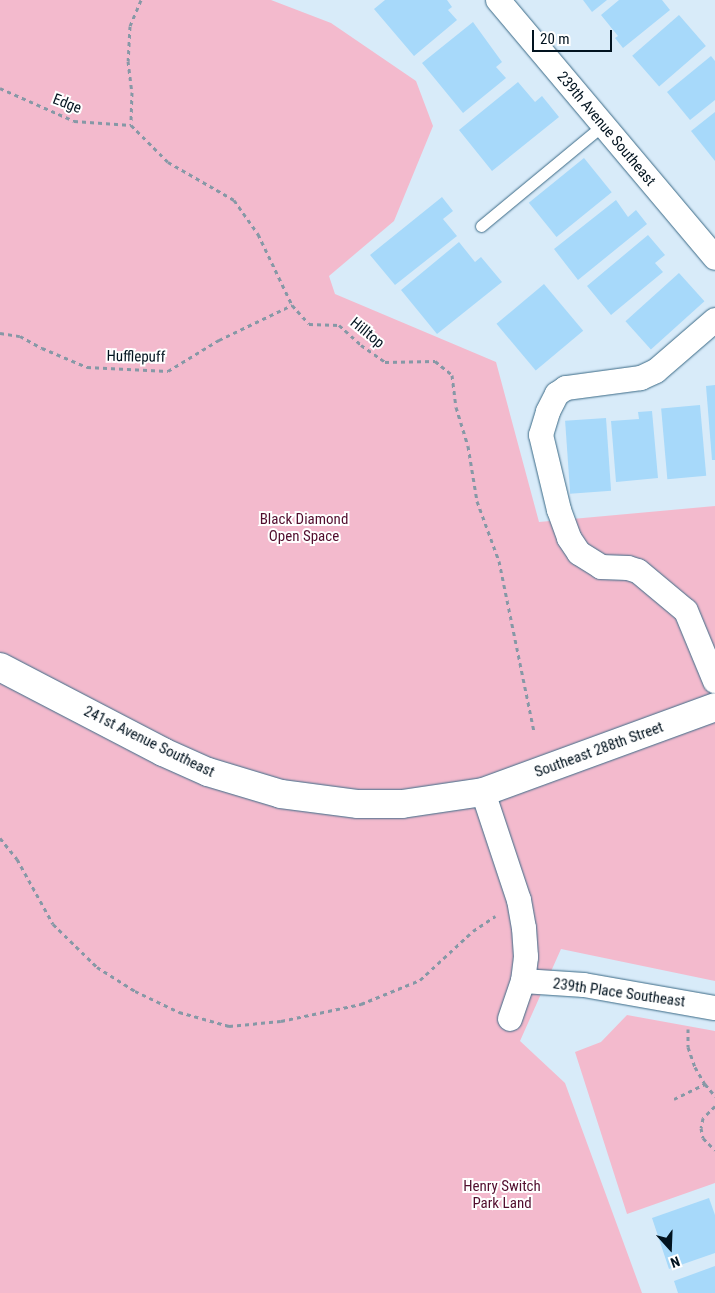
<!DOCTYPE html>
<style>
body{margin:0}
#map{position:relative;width:715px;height:1293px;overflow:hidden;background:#d8ebf9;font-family:"Roboto Condensed",sans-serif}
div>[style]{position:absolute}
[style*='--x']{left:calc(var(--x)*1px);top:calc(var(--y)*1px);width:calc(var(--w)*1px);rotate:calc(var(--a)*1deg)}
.green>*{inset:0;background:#f3bacd}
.building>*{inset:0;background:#a7d9fa;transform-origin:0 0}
.path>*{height:3px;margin-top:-1.5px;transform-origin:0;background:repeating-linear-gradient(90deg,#8698a6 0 4px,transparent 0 8px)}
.roads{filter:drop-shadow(0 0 1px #3a6986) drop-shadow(0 0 1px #3a6986)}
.lane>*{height:11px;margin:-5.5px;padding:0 5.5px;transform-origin:5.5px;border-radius:5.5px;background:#fff}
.street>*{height:24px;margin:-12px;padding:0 12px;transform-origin:12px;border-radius:12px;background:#fff}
.secondary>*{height:28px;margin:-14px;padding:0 14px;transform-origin:14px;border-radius:14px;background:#fff}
span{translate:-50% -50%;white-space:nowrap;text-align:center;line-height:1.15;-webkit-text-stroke:4px #fff;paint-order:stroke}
.street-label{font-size:15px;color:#02131f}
.park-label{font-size:15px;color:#520e2e}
.north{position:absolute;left:645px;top:1223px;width:50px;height:50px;-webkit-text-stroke:4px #fff;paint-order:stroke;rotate:160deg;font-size:14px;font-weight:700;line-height:20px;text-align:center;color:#02131f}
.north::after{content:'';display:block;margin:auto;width:18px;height:22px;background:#02131f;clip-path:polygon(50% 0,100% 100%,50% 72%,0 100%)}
.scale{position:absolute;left:532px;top:30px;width:80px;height:22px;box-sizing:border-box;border:2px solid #02131f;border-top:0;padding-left:6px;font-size:15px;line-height:18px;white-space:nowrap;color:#02131f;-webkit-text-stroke:4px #fff;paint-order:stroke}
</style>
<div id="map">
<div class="green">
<i style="clip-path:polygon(0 0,271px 0,331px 23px,416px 81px,433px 126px,394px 221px,329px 276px,335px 294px,496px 362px,539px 522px,715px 506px,715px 981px,561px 949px,520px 1041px,565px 1083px,642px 1293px,0 1293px)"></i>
<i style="clip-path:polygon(627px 1015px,715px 1031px,715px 1183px,627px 1214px,575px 1052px,601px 1042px)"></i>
</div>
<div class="building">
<i style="clip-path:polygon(385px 0,447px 0,452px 7px,448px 10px,457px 20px,414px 56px,374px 9px)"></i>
<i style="clip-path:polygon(583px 0,607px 0,592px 12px)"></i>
<i style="clip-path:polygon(619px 0,662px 0,670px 10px,623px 48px,615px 38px,618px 36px,601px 15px)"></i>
<i style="left:679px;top:15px;width:41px;height:62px;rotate:49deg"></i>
<i style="clip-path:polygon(473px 22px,502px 62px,496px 67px,506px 78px,463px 113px,422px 63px)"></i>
<i style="clip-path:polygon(711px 56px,715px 61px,715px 100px,690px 120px,667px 92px)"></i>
<i style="clip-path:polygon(518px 82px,535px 102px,542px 96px,559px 117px,492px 171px,459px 130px)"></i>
<i style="clip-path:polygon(715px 112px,715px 161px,691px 131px)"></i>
<i style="left:584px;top:158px;width:44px;height:71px;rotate:51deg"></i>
<i style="clip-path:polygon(442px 197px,453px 211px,443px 219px,457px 236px,395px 285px,370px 255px)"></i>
<i style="clip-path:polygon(616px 200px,628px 217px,636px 210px,647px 224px,578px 280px,554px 249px)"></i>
<i style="clip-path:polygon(648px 235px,665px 255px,655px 263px,663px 272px,611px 315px,587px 286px)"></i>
<i style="clip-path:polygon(459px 242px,475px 262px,481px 257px,502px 282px,437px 334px,401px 290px)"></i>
<i style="left:679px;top:273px;width:38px;height:72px;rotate:48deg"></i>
<i style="left:544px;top:284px;width:61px;height:62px;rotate:50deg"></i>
<i style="clip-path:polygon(715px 385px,715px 460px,712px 460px,706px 386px)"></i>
<i style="left:700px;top:405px;width:71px;height:39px;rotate:85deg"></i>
<i style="clip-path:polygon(652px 411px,658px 478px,616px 482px,611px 421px,639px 419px,638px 412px)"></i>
<i style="left:606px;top:418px;width:73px;height:41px;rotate:86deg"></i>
<i style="clip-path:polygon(709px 1198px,715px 1215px,715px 1253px,669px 1269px,652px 1218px)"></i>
<i style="clip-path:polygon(715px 1266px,715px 1293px,678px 1293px,674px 1281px)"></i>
</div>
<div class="path">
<i style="--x:141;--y:0;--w:28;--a:113"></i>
<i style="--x:130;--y:26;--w:35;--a:93"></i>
<i style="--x:128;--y:61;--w:31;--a:83"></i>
<i style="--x:132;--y:92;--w:33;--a:92"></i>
<i style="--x:131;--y:125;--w:52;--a:45"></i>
<i style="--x:168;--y:162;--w:76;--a:29.9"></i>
<i style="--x:234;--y:200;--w:42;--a:54.8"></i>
<i style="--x:258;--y:234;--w:79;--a:64.4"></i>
<i style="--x:292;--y:305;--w:25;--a:48"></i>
<i style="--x:309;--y:324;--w:30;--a:2"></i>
<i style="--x:339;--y:325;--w:30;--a:42"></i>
<i style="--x:361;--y:345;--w:29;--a:35"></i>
<i style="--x:385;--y:362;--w:50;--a:-1.1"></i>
<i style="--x:435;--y:361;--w:22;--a:39"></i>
<i style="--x:452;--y:375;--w:32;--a:83"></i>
<i style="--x:456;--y:407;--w:41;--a:72.9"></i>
<i style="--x:468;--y:446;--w:56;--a:80.7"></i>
<i style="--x:477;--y:501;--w:64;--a:69.9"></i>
<i style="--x:499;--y:561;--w:174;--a:78.4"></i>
<i style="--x:0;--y:88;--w:81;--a:24"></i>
<i style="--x:74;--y:121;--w:57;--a:4"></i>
<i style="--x:0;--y:333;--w:20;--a:9"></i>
<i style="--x:20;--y:336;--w:25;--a:29"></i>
<i style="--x:42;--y:348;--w:49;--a:22.9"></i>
<i style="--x:87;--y:367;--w:81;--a:2.8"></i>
<i style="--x:168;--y:371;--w:60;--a:-31.3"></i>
<i style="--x:219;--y:340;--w:81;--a:-25.6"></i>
<i style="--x:0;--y:838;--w:27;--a:51"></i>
<i style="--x:17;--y:859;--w:74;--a:61"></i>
<i style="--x:53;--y:924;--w:62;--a:44.3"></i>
<i style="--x:97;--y:967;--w:45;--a:32.3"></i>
<i style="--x:135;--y:991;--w:49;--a:25.5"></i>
<i style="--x:179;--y:1012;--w:52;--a:15.6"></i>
<i style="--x:229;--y:1026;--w:52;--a:-5.5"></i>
<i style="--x:281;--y:1021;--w:82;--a:-12"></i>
<i style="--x:361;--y:1004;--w:64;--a:-22.1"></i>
<i style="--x:420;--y:980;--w:72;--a:-42.8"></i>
<i style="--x:473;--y:931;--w:27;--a:-34"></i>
<i style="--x:688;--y:1029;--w:18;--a:90"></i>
<i style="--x:688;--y:1047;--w:21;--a:71"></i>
<i style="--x:695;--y:1067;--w:20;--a:60"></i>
<i style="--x:705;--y:1084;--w:16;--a:50"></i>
<i style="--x:674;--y:1099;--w:34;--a:-26"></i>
<i style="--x:715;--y:1106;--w:17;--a:135"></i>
<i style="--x:703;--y:1118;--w:10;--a:101"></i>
<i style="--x:701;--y:1128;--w:10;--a:79"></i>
<i style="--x:703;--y:1138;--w:17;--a:45"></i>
</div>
<div class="roads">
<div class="lane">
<i style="--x:481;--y:226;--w:158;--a:-39.6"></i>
</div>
<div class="street">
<i style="--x:498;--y:0;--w:337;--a:49.9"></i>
<i style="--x:715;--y:320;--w:78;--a:139.2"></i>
<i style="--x:656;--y:371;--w:17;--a:155"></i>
<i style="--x:641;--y:378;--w:76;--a:172.4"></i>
<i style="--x:566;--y:388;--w:11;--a:146"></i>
<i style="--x:557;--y:394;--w:20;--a:117"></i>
<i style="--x:548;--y:412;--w:24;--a:107"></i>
<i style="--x:541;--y:435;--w:77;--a:76.5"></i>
<i style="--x:559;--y:510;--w:30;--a:70"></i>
<i style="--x:569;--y:538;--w:18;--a:56"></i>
<i style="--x:579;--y:553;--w:26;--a:32"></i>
<i style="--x:601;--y:567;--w:27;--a:2"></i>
<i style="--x:628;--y:568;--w:10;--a:17"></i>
<i style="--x:638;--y:571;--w:62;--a:39.8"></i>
<i style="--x:686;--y:611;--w:76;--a:67.5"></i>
<i style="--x:483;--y:792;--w:114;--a:71.6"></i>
<i style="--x:519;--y:900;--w:28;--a:80"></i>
<i style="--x:524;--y:928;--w:29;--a:86"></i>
<i style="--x:526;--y:957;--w:24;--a:97"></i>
<i style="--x:523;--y:981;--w:40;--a:108.9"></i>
<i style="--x:523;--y:981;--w:61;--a:3.8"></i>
<i style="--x:584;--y:985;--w:133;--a:10"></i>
</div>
<div class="secondary">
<i style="--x:0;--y:667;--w:184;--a:27.5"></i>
<i style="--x:163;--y:752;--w:49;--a:24"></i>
<i style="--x:208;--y:772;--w:76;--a:16.8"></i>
<i style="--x:281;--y:794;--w:78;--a:7.4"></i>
<i style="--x:358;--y:804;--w:44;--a:0"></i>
<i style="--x:402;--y:804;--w:82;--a:-8.4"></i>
<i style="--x:483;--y:792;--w:247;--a:-20.1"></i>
</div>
</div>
<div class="street-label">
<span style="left:67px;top:104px;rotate:21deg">Edge</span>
<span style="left:606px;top:129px;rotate:50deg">239th Avenue Southeast</span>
<span style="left:367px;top:333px;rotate:39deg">Hilltop</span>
<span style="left:136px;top:357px;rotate:1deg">Hufflepuff</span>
<span style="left:149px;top:742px;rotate:26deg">241st Avenue Southeast</span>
<span style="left:599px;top:750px;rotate:-20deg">Southeast 288th Street</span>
<span style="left:619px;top:993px;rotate:8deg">239th Place Southeast</span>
</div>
<div class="park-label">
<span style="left:304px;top:528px">Black Diamond<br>Open Space</span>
<span style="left:502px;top:1195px">Henry Switch<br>Park Land</span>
</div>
<div class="north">N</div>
<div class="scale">20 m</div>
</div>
